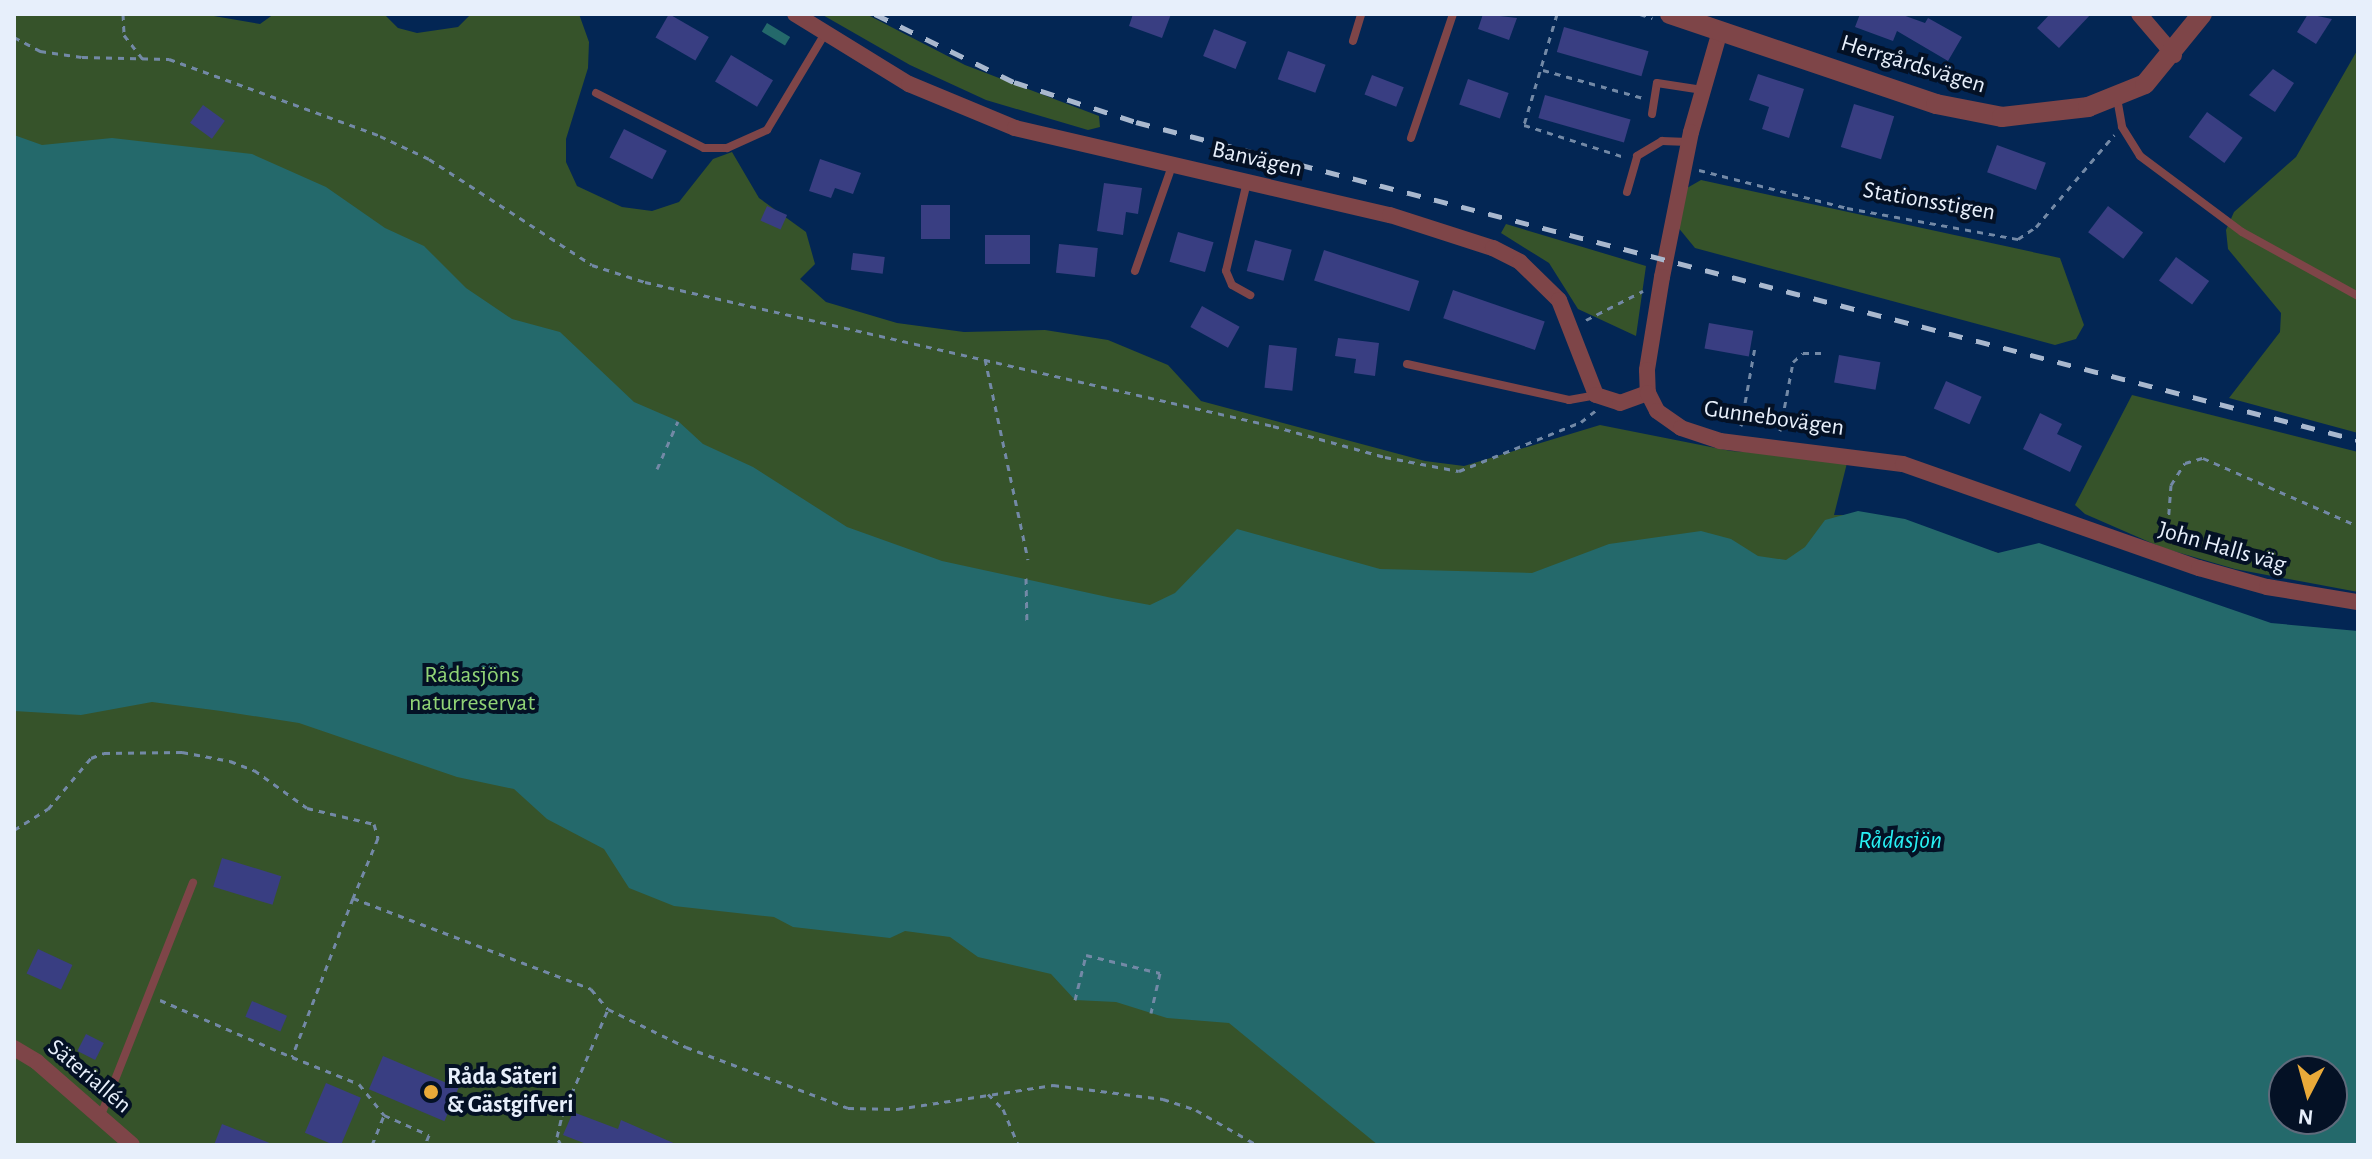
<!DOCTYPE html>
<meta charset="utf-8">
<style>
body{margin:0}
#map{position:relative;width:2372px;height:1159px;overflow:hidden;background:#032654;font-family:"Alegreya Sans",sans-serif}
div>[style]{position:absolute}
[style*='--x']{left:calc(var(--x)*1px);top:calc(var(--y)*1px);width:calc(var(--w)*1px);rotate:calc(var(--a)*1deg)}
.green>*{inset:0;background:#36532a}
.water>*{inset:0;background:#24696b;transform-origin:0 0}
.building>*{inset:0;background:#393e82;transform-origin:0 0}
.path>*{height:3px;margin-top:-1.5px;transform-origin:0;background:repeating-linear-gradient(90deg,#7389a6 0 6px,transparent 0 12px)}
.service>*{height:8px;margin:-4px;padding:0 4px;transform-origin:4px;border-radius:4px;background:#7e4548}
.minor>*{height:16px;margin:-8px;padding:0 8px;transform-origin:8px;border-radius:8px;background:#7e4548}
.tertiary>*{height:20px;margin:-10px;padding:0 10px;transform-origin:10px;border-radius:10px;background:#7e4548}
.rail>*{height:5px;margin-top:-2.5px;transform-origin:0;background:repeating-linear-gradient(90deg,#a9b8ce 0 14px,transparent 0 28px)}
.dots>*{width:22px;height:22px;translate:-50% -50%;box-sizing:border-box;border:4px solid #041125;border-radius:50%}
span{translate:-50% -50%;white-space:nowrap;text-align:center;line-height:1.15;-webkit-text-stroke:8px #041125;paint-order:stroke}
.street-label{font-size:24px;color:#e7effb}
.park-label{font-size:24px;color:#91d476}
.poi-label{font-size:24px;color:#e7effb;font-weight:700}
.left{translate:0 -50%;text-align:left}
.water-label{font-size:26px;color:#28f0f4;font-style:italic}
.frame{position:absolute;inset:0;border:16px solid #e7effb;pointer-events:none}
.north{position:absolute;left:2268px;top:1055px;width:80px;height:80px;box-sizing:border-box;background:#041125;border:2px solid #5f6a7b;border-radius:50%;rotate:186deg;font-size:22px;font-weight:700;line-height:32px;text-align:center;color:#e7effb}
.north::after{content:'';display:block;margin:auto;width:28px;height:36px;background:#eaaa39;clip-path:polygon(50% 0,100% 100%,50% 72%,0 100%)}
</style>
<div id="map">
<div class="green">
<i style="clip-path:polygon(evenodd,14px 14px,202px 14px,260px 24px,274px 14px,384px 14px,398px 28px,417px 33px,458px 27px,471px 14px,579px 14px,589px 42px,588px 68px,566px 139px,566px 162px,577px 186px,622px 207px,652px 211px,679px 202px,713px 159px,732px 152px,759px 198px,806px 232px,815px 264px,800px 279px,826px 302px,897px 323px,964px 332px,1045px 330px,1108px 340px,1168px 365px,1201px 401px,1425px 461px,1464px 466px,1600px 425px,1731px 451px,1848px 459px,1834px 515px,1859px 515px,2270px 627px,2358px 1145px,14px 1145px,14px 14px,2284px 1071px,2332px 1071px,2332px 1119px,2284px 1119px,2284px 1071px)"></i>
<i style="clip-path:polygon(821px 14px,866px 14px,965px 65px,1099px 116px,1100px 127px,1088px 130px,986px 100px,910px 65px)"></i>
<i style="clip-path:polygon(2358px 49px,2358px 433px,2229px 398px,2280px 332px,2281px 313px,2228px 249px,2226px 230px,2234px 212px,2296px 157px)"></i>
<i style="clip-path:polygon(1701px 180px,2060px 258px,2084px 325px,2076px 339px,2055px 345px,1695px 248px,1677px 226px,1687px 188px)"></i>
<i style="clip-path:polygon(1506px 224px,1646px 266px,1636px 336px,1578px 309px,1549px 263px,1501px 233px)"></i>
<i style="clip-path:polygon(2132px 395px,2358px 452px,2358px 592px,2235px 569px,2163px 548px,2085px 514px,2075px 505px)"></i>
</div>
<div class="water">
<i style="left:767px;top:23px;width:27px;height:10px;rotate:31deg"></i>
<i style="clip-path:polygon(evenodd,14px 135px,42px 145px,112px 138px,252px 154px,326px 187px,385px 228px,424px 246px,466px 288px,512px 319px,560px 332px,634px 402px,678px 421px,703px 444px,753px 467px,847px 527px,942px 561px,1112px 598px,1150px 605px,1175px 593px,1237px 529px,1380px 569px,1532px 573px,1609px 544px,1701px 531px,1731px 539px,1758px 556px,1786px 560px,1805px 547px,1825px 520px,1858px 511px,1905px 519px,1998px 553px,2039px 543px,2271px 623px,2358px 631px,2358px 1145px,1378px 1145px,1229px 1023px,1167px 1018px,1116px 1002px,1075px 1000px,1051px 974px,978px 957px,950px 937px,905px 931px,890px 938px,793px 927px,774px 917px,674px 906px,629px 888px,604px 849px,547px 819px,514px 789px,457px 777px,299px 723px,221px 711px,152px 702px,81px 715px,14px 711px,14px 135px,2284px 1071px,2332px 1071px,2332px 1119px,2284px 1119px,2284px 1071px)"></i>
</div>
<div class="building">
<i style="left:669px;top:14px;width:46px;height:27px;rotate:30deg"></i>
<i style="clip-path:polygon(1133px 14px,1171px 14px,1162px 38px,1129px 26px)"></i>
<i style="clip-path:polygon(1483px 14px,1517px 18px,1509px 40px,1478px 29px)"></i>
<i style="clip-path:polygon(1860px 14px,1900px 14px,1925px 23px,1928px 18px,1962px 37px,1948px 61px,1897px 31px,1893px 41px,1855px 27px)"></i>
<i style="clip-path:polygon(2050px 14px,2091px 14px,2059px 48px,2037px 28px)"></i>
<i style="clip-path:polygon(2308px 14px,2332px 19px,2316px 44px,2297px 32px)"></i>
<i style="left:1564px;top:27px;width:88px;height:26px;rotate:16deg"></i>
<i style="left:1214px;top:29px;width:35px;height:29px;rotate:22deg"></i>
<i style="left:1288px;top:51px;width:40px;height:30px;rotate:20deg"></i>
<i style="left:731px;top:55px;width:49px;height:31px;rotate:31deg"></i>
<i style="clip-path:polygon(2273px 69px,2294px 83px,2275px 112px,2249px 95px)"></i>
<i style="clip-path:polygon(1758px 74px,1804px 89px,1789px 138px,1762px 129px,1769px 107px,1749px 100px)"></i>
<i style="left:1372px;top:75px;width:34px;height:21px;rotate:21deg"></i>
<i style="left:1468px;top:79px;width:43px;height:27px;rotate:19deg"></i>
<i style="left:1545px;top:95px;width:89px;height:24px;rotate:16deg"></i>
<i style="left:1854px;top:104px;width:42px;height:45px;rotate:17deg"></i>
<i style="left:203px;top:105px;width:27px;height:22px;rotate:36deg"></i>
<i style="left:2207px;top:112px;width:44px;height:31px;rotate:36deg"></i>
<i style="left:624px;top:129px;width:48px;height:32px;rotate:27deg"></i>
<i style="left:1997px;top:145px;width:52px;height:29px;rotate:20deg"></i>
<i style="clip-path:polygon(820px 159px,861px 173px,853px 194px,835px 188px,831px 198px,809px 191px)"></i>
<i style="clip-path:polygon(1104px 183px,1142px 188px,1138px 214px,1126px 212px,1123px 235px,1097px 231px)"></i>
<i style="left:950px;top:205px;width:34px;height:29px;rotate:90deg"></i>
<i style="left:767px;top:206px;width:22px;height:16px;rotate:24deg"></i>
<i style="left:2108px;top:206px;width:44px;height:33px;rotate:37deg"></i>
<i style="left:1178px;top:232px;width:37px;height:31px;rotate:16deg"></i>
<i style="left:985px;top:235px;width:45px;height:29px"></i>
<i style="left:1255px;top:240px;width:38px;height:32px;rotate:15deg"></i>
<i style="left:1059px;top:244px;width:39px;height:29px;rotate:6deg"></i>
<i style="left:1324px;top:250px;width:100px;height:32px;rotate:18deg"></i>
<i style="left:853px;top:253px;width:32px;height:17px;rotate:7deg"></i>
<i style="left:2176px;top:257px;width:41px;height:29px;rotate:36deg"></i>
<i style="left:1453px;top:290px;width:97px;height:30px;rotate:19deg"></i>
<i style="left:1202px;top:306px;width:43px;height:24px;rotate:29deg"></i>
<i style="left:1709px;top:323px;width:45px;height:26px;rotate:10deg"></i>
<i style="clip-path:polygon(1338px 338px,1379px 343px,1375px 376px,1354px 373px,1356px 359px,1335px 356px)"></i>
<i style="left:1269px;top:345px;width:28px;height:43px;rotate:6deg"></i>
<i style="left:1839px;top:355px;width:42px;height:28px;rotate:10deg"></i>
<i style="left:1946px;top:381px;width:39px;height:30px;rotate:24deg"></i>
<i style="clip-path:polygon(2040px 413px,2062px 424px,2057px 434px,2082px 446px,2070px 472px,2023px 449px)"></i>
<i style="left:222px;top:858px;width:62px;height:30px;rotate:17deg"></i>
<i style="left:38px;top:949px;width:38px;height:27px;rotate:25deg"></i>
<i style="left:252px;top:1001px;width:38px;height:17px;rotate:23deg"></i>
<i style="left:86px;top:1034px;width:20px;height:19px;rotate:27deg"></i>
<i style="left:383px;top:1056px;width:82px;height:36px;rotate:23deg"></i>
<i style="left:326px;top:1083px;width:38px;height:54px;rotate:23deg"></i>
<i style="clip-path:polygon(573px 1112px,618px 1129px,621px 1120px,678px 1145px,589px 1145px,563px 1135px)"></i>
<i style="clip-path:polygon(222px 1124px,272px 1144px,272px 1145px,214px 1145px)"></i>
</div>
<div class="path">
<i style="--x:123;--y:14;--w:21;--a:87"></i>
<i style="--x:124;--y:35;--w:31;--a:52"></i>
<i style="--x:1557;--y:14;--w:116;--a:106.6"></i>
<i style="--x:1524;--y:125;--w:105;--a:17.7"></i>
<i style="--x:1640;--y:14;--w:13;--a:18"></i>
<i style="--x:14;--y:37;--w:30;--a:28"></i>
<i style="--x:40;--y:51;--w:42;--a:8.1"></i>
<i style="--x:82;--y:57;--w:87;--a:1.3"></i>
<i style="--x:169;--y:59;--w:225;--a:20"></i>
<i style="--x:380;--y:136;--w:54;--a:25.1"></i>
<i style="--x:429;--y:159;--w:194;--a:33"></i>
<i style="--x:592;--y:265;--w:56;--a:17.8"></i>
<i style="--x:645;--y:282;--w:644;--a:12.91"></i>
<i style="--x:1273;--y:426;--w:116;--a:15.5"></i>
<i style="--x:1385;--y:457;--w:75;--a:10.7"></i>
<i style="--x:1459;--y:471;--w:131;--a:-21.9"></i>
<i style="--x:1581;--y:422;--w:18;--a:-38"></i>
<i style="--x:1543;--y:70;--w:104;--a:15.6"></i>
<i style="--x:1699;--y:170;--w:153;--a:14.4"></i>
<i style="--x:1847;--y:208;--w:174;--a:10.3"></i>
<i style="--x:2018;--y:239;--w:22;--a:-34"></i>
<i style="--x:2036;--y:227;--w:121;--a:-49.7"></i>
<i style="--x:1586;--y:320;--w:64;--a:-27"></i>
<i style="--x:985;--y:359;--w:205;--a:77.9"></i>
<i style="--x:1741;--y:426;--w:80;--a:-80"></i>
<i style="--x:1780;--y:431;--w:70;--a:-79.3"></i>
<i style="--x:1793;--y:362;--w:13;--a:-42"></i>
<i style="--x:1803;--y:353;--w:24;--a:0"></i>
<i style="--x:657;--y:469;--w:52;--a:-66.4"></i>
<i style="--x:2167;--y:538;--w:53;--a:-85.7"></i>
<i style="--x:2171;--y:485;--w:26;--a:-58"></i>
<i style="--x:2185;--y:463;--w:19;--a:-16"></i>
<i style="--x:2203;--y:458;--w:169;--a:23.7"></i>
<i style="--x:1026;--y:578;--w:46;--a:88.8"></i>
<i style="--x:14;--y:830;--w:40;--a:-32"></i>
<i style="--x:48;--y:809;--w:67;--a:-49.9"></i>
<i style="--x:91;--y:758;--w:14;--a:-21"></i>
<i style="--x:104;--y:753;--w:78;--a:-0.7"></i>
<i style="--x:182;--y:752;--w:49;--a:10.6"></i>
<i style="--x:230;--y:761;--w:26;--a:21"></i>
<i style="--x:254;--y:770;--w:65;--a:35.6"></i>
<i style="--x:307;--y:808;--w:69;--a:13.4"></i>
<i style="--x:374;--y:824;--w:15;--a:74"></i>
<i style="--x:378;--y:838;--w:65;--a:112.6"></i>
<i style="--x:353;--y:898;--w:255;--a:20.9"></i>
<i style="--x:591;--y:989;--w:26;--a:50"></i>
<i style="--x:353;--y:898;--w:170;--a:111"></i>
<i style="--x:292;--y:1057;--w:72;--a:21.9"></i>
<i style="--x:359;--y:1084;--w:40;--a:51"></i>
<i style="--x:160;--y:1000;--w:144;--a:23.4"></i>
<i style="--x:1075;--y:1000;--w:46;--a:-76.3"></i>
<i style="--x:1086;--y:955;--w:76;--a:13.7"></i>
<i style="--x:1160;--y:973;--w:41;--a:102.7"></i>
<i style="--x:988;--y:1094;--w:21;--a:45"></i>
<i style="--x:1003;--y:1109;--w:39;--a:67"></i>
<i style="--x:372;--y:1145;--w:32;--a:-68"></i>
<i style="--x:384;--y:1115;--w:49;--a:24"></i>
<i style="--x:429;--y:1135;--w:11;--a:112"></i>
<i style="--x:561;--y:1145;--w:9;--a:-117"></i>
<i style="--x:557;--y:1137;--w:22;--a:-77"></i>
<i style="--x:562;--y:1116;--w:116;--a:-66.7"></i>
<i style="--x:608;--y:1009;--w:87;--a:26"></i>
<i style="--x:686;--y:1047;--w:173;--a:20.6"></i>
<i style="--x:848;--y:1108;--w:49;--a:1.2"></i>
<i style="--x:897;--y:1109;--w:158;--a:-8.7"></i>
<i style="--x:1053;--y:1085;--w:111;--a:7.3"></i>
<i style="--x:1163;--y:1099;--w:35;--a:18"></i>
<i style="--x:1196;--y:1110;--w:70;--a:29.8"></i>
</div>
<div class="service">
<i style="--x:1353;--y:41;--w:28;--a:-73"></i>
<i style="--x:596;--y:93;--w:121;--a:27"></i>
<i style="--x:704;--y:148;--w:23;--a:0"></i>
<i style="--x:727;--y:148;--w:44;--a:-24.2"></i>
<i style="--x:767;--y:130;--w:111;--a:-59"></i>
<i style="--x:2117;--y:98;--w:29;--a:80"></i>
<i style="--x:2122;--y:127;--w:34;--a:58"></i>
<i style="--x:2140;--y:156;--w:127;--a:36.7"></i>
<i style="--x:2242;--y:232;--w:132;--a:28.9"></i>
<i style="--x:1652;--y:114;--w:31;--a:-81"></i>
<i style="--x:1657;--y:83;--w:46;--a:8.8"></i>
<i style="--x:1411;--y:138;--w:131;--a:-71.3"></i>
<i style="--x:1247;--y:182;--w:91;--a:103.3"></i>
<i style="--x:1226;--y:271;--w:15;--a:67"></i>
<i style="--x:1232;--y:285;--w:21;--a:29"></i>
<i style="--x:1627;--y:192;--w:37;--a:-74"></i>
<i style="--x:1637;--y:156;--w:29;--a:-31"></i>
<i style="--x:1662;--y:141;--w:26;--a:2"></i>
<i style="--x:1135;--y:271;--w:111;--a:-70.6"></i>
<i style="--x:1407;--y:364;--w:166;--a:12.5"></i>
<i style="--x:1569;--y:400;--w:27;--a:-10"></i>
<i style="--x:101;--y:1115;--w:250;--a:-68.4"></i>
</div>
<div class="minor">
<i style="--x:795;--y:14;--w:134;--a:31.6"></i>
<i style="--x:909;--y:84;--w:115;--a:22.5"></i>
<i style="--x:1015;--y:128;--w:385;--a:13.1"></i>
<i style="--x:1390;--y:215;--w:108;--a:17.8"></i>
<i style="--x:1493;--y:248;--w:30;--a:27"></i>
<i style="--x:1520;--y:262;--w:54;--a:44.3"></i>
<i style="--x:1559;--y:300;--w:102;--a:68.7"></i>
<i style="--x:1596;--y:395;--w:25;--a:18"></i>
<i style="--x:1620;--y:403;--w:30;--a:-20"></i>
<i style="--x:2139;--y:14;--w:54;--a:49.5"></i>
<i style="--x:1720;--y:31;--w:105;--a:106"></i>
<i style="--x:1691;--y:132;--w:148;--a:101.3"></i>
<i style="--x:1662;--y:277;--w:94;--a:99.2"></i>
<i style="--x:1647;--y:370;--w:23;--a:88"></i>
<i style="--x:1648;--y:393;--w:20;--a:63"></i>
<i style="--x:1657;--y:411;--w:29;--a:35"></i>
<i style="--x:1681;--y:428;--w:41;--a:18.4"></i>
<i style="--x:1720;--y:441;--w:184;--a:7.2"></i>
<i style="--x:1903;--y:464;--w:314;--a:19.4"></i>
<i style="--x:2199;--y:568;--w:71;--a:15.6"></i>
<i style="--x:2267;--y:587;--w:92;--a:9.4"></i>
<i style="--x:14;--y:1048;--w:27;--a:31"></i>
<i style="--x:37;--y:1062;--w:126;--a:41.1"></i>
</div>
<div class="tertiary">
<i style="--x:1670;--y:14;--w:281;--a:18.7"></i>
<i style="--x:1936;--y:104;--w:67;--a:11.1"></i>
<i style="--x:2002;--y:117;--w:87;--a:-6.6"></i>
<i style="--x:2088;--y:107;--w:61;--a:-22"></i>
<i style="--x:2145;--y:84;--w:90;--a:-50.8"></i>
</div>
<div class="rail">
<i style="--x:875;--y:14;--w:155;--a:26.1"></i>
<i style="--x:1014;--y:82;--w:128;--a:18.2"></i>
<i style="--x:1136;--y:122;--w:1263;--a:14.59"></i>
</div>
<div class="dots">
<i style="left:431px;top:1092px;background:#eaaa39"></i>
</div>
<div class="street-label">
<span style="left:1913px;top:65px;rotate:17deg">Herrgårdsvägen</span>
<span style="left:1257px;top:160px;rotate:13deg">Banvägen</span>
<span style="left:1929px;top:202px;rotate:10deg">Stationsstigen</span>
<span style="left:1774px;top:419px;rotate:8deg">Gunnebovägen</span>
<span style="left:2222px;top:548px;rotate:16deg">John Halls väg</span>
<span style="left:89px;top:1077px;rotate:40deg">Säteriallén</span>
</div>
<div class="park-label">
<span style="left:472px;top:690px">Rådasjöns<br>naturreservat</span>
</div>
<div class="poi-label">
<span class="left" style="left:447px;top:1092px">Råda Säteri<br>&amp; Gästgifveri</span>
</div>
<div class="water-label">
<span style="left:1900px;top:841px">Rådasjön</span>
</div>
<div class="frame"></div>
<div class="north">N</div>
</div>
